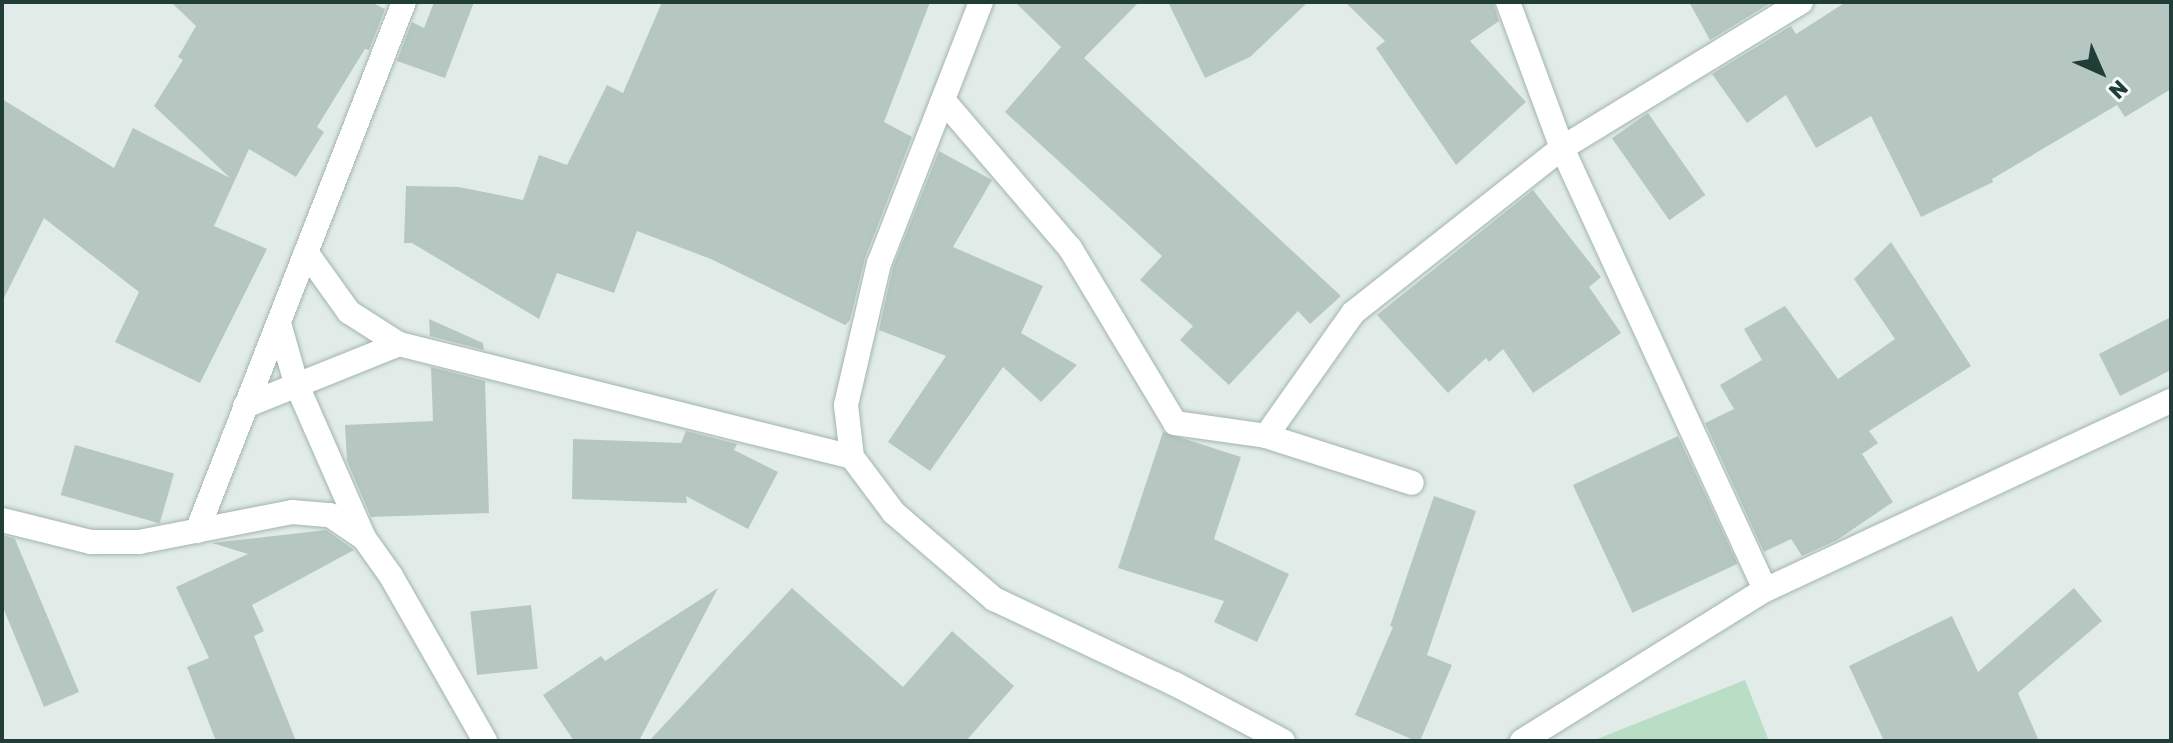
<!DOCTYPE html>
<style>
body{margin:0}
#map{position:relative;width:2173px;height:743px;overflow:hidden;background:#e1ece8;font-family:Rubik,sans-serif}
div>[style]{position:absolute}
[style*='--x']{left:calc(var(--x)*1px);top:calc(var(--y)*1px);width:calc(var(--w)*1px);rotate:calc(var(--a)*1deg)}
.green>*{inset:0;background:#b9dec5}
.building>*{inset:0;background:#b6c7c1;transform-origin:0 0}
.roads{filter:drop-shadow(0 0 2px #a3b4af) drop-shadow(0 0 2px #a3b4af)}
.minor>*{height:24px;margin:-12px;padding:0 12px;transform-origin:12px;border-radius:12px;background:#fff}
span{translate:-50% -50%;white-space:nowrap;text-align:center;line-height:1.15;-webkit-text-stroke:7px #f1f8f5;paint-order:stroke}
.frame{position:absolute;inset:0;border:4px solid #203d37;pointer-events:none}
.north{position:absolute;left:2061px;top:32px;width:80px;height:80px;-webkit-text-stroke:6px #f1f8f5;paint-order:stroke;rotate:135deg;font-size:22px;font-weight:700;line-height:32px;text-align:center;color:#203d37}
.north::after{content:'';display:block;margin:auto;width:28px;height:36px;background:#203d37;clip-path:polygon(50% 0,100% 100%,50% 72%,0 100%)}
</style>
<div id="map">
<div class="green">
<i style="clip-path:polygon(1745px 680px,1769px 741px,1592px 741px)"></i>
</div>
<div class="building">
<i style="clip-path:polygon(171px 2px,371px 2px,385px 9px,369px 50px,365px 49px,317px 127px,324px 132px,296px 177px,249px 149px,214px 226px,267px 249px,200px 383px,115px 342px,139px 292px,44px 218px,2px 302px,2px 99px,114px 168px,133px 128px,230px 178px,154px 106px,183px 60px,178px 57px,196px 26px)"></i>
<i style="clip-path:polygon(434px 2px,474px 2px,445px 78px,397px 61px,412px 22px,424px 28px)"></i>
<i style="clip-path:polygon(662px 2px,930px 2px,884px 122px,912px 137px,865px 258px,850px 320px,845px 325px,711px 259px,637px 231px,614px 293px,557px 273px,539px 319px,412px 243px,404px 243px,406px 186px,459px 187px,523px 200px,539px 155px,567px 165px,607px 85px,623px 93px)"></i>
<i style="clip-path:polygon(1015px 2px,1139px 2px,1084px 58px,1341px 296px,1310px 324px,1298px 311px,1229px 385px,1180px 340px,1193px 326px,1140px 280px,1162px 256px,1005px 112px,1061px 47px)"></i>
<i style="clip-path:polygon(1168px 2px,1308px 2px,1250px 57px,1205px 78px)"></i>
<i style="clip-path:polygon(1345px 2px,1493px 2px,1499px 21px,1470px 41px,1526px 102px,1456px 165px,1376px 48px,1385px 41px)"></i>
<i style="clip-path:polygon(1689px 2px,1772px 2px,1710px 40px)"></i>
<i style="clip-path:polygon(1846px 2px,2171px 2px,2171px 89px,2125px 117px,2117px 105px,1992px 179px,1993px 182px,1921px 217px,1871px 116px,1816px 148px,1786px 95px,1747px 123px,1712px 74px,1791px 26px,1796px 34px)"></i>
<i style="left:1648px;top:113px;width:100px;height:44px;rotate:55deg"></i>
<i style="clip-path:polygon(939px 151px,992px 180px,953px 247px,1043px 286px,1021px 333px,1077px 365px,1041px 402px,1003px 367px,930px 471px,888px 442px,946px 356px,879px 330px,893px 267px)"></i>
<i style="clip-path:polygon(1533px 190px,1601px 277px,1589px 287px,1621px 333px,1533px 393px,1503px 349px,1489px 362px,1486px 358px,1448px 393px,1377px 315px)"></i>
<i style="clip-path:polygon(1891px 242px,1971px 366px,1869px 431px,1878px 443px,1862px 454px,1893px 502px,1837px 540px,1802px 556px,1791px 539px,1764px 552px,1705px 423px,1734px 409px,1720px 385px,1762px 360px,1744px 329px,1785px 306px,1838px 379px,1895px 339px,1854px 279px)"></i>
<i style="clip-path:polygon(2171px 317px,2171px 370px,2120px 396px,2099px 354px)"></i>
<i style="clip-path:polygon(429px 319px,483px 343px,484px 350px,430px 336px)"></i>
<i style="clip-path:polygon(431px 367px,485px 381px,489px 513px,371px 517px,347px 461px,345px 425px,433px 421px)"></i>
<i style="clip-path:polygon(686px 431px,737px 444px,734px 450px,778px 472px,748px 529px,686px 496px,687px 503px,572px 499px,573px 439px,681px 443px)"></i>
<i style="clip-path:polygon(1163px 432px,1241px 457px,1214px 539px,1289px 574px,1257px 642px,1214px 622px,1224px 601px,1118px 568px)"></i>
<i style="left:1678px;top:436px;width:141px;height:116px;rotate:65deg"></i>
<i style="left:75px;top:445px;width:103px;height:52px;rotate:16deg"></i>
<i style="clip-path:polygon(1434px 496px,1476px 511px,1427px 655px,1452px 665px,1420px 741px,1416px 741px,1355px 715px,1393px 627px,1390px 626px)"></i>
<i style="clip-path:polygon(326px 530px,354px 550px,252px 605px,264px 631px,254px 636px,296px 741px,216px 741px,187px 667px,209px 658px,176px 587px,248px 554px,212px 543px)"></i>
<i style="clip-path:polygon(2px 535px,15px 539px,79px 692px,44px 707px,2px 605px)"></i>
<i style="clip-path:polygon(718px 588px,639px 741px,574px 741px,543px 695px,601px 656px,605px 661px)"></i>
<i style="clip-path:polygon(792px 588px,903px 687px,952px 631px,1014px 686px,966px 741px,649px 741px)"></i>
<i style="clip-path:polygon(2074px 588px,2102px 621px,2018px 693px,2039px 741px,1884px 741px,1849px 666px,1952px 616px,1978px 672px)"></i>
<i style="left:531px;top:605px;width:64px;height:61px;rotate:84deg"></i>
</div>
<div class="roads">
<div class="minor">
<i style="--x:981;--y:2;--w:280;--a:111.3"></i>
<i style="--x:879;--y:263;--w:146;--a:103.1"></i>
<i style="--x:846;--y:405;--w:52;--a:83.4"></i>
<i style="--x:852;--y:457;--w:70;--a:53.1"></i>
<i style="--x:894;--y:513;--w:132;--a:40.7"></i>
<i style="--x:994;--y:599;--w:200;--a:25.2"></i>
<i style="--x:1175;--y:684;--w:122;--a:27.8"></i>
<i style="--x:1508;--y:2;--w:156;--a:69.7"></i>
<i style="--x:1562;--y:148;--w:486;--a:65.3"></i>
<i style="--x:943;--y:100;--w:195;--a:49.4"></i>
<i style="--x:1070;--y:248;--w:204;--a:59"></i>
<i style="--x:1175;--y:423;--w:92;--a:8.1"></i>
<i style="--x:1266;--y:436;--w:151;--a:-54.7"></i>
<i style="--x:1353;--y:313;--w:266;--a:-38.3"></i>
<i style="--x:1562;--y:148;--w:280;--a:-31.4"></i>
<i style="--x:306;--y:252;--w:74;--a:54.4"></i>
<i style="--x:349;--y:312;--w:59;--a:32.6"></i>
<i style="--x:399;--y:344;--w:467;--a:14"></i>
<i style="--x:279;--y:323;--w:62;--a:74.2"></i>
<i style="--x:296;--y:383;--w:169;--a:66.3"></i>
<i style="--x:245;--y:406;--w:166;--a:-21.9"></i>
<i style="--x:1266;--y:436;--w:153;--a:17.8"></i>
<i style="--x:2;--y:520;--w:92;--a:13.9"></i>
<i style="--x:91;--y:542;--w:48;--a:0"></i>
<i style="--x:139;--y:542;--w:156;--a:-11.1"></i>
<i style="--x:292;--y:512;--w:38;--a:5"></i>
<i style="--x:330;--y:515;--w:41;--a:34.1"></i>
<i style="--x:364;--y:538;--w:47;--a:54.6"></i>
<i style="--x:391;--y:576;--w:190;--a:60.3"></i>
<i style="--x:197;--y:531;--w:568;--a:-68.63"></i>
<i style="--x:1522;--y:741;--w:286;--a:-31.9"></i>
<i style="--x:1765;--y:590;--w:448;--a:-25"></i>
</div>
</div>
<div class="frame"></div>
<div class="north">N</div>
</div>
